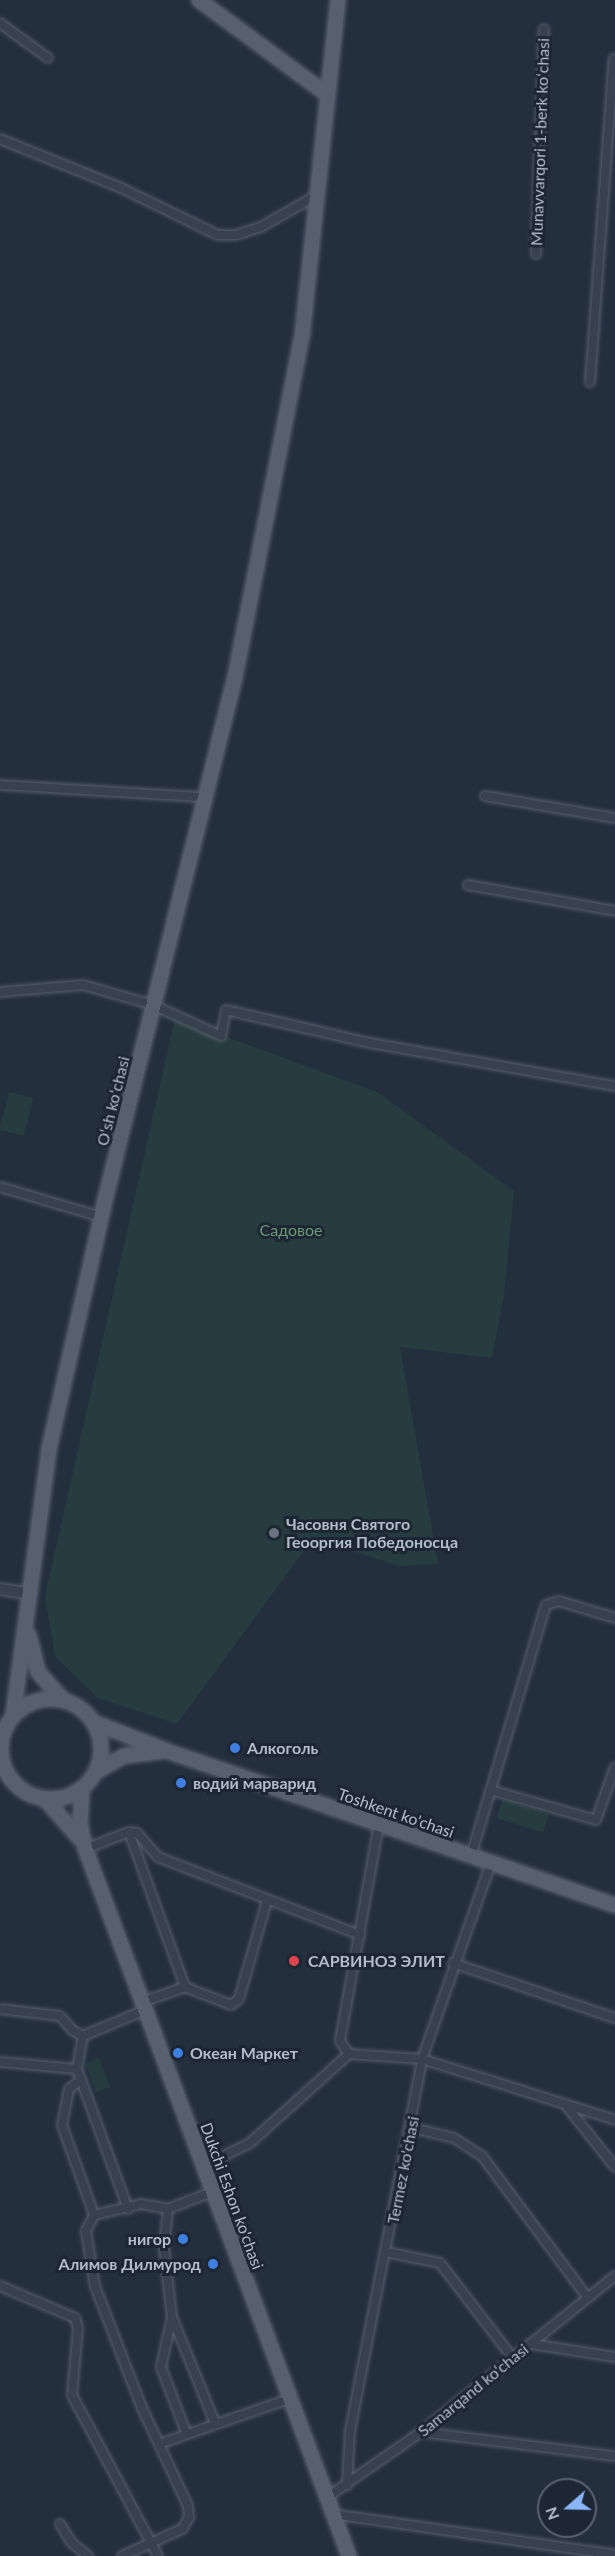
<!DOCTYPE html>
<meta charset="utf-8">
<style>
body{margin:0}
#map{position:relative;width:615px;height:2556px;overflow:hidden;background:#242f3e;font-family:Lato,sans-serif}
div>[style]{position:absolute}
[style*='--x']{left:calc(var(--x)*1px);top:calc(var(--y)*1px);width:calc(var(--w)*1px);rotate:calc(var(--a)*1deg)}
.green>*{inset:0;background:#263c3f;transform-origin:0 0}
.roads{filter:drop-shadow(0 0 2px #565f6c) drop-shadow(0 0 2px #565f6c)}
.minor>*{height:8px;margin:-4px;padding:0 4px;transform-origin:4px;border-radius:4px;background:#38414e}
.tertiary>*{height:10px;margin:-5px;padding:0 5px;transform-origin:5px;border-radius:5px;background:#38414e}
.primary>*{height:14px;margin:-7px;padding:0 7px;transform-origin:7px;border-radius:7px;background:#56606e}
.primary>.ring{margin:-7px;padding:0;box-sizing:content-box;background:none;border:14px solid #56606e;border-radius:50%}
.dots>*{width:16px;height:16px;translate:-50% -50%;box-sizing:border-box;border:3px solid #1d2633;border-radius:50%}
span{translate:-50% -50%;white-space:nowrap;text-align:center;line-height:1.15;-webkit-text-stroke:6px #1d2633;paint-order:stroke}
.street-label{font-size:16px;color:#b4bcc9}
.park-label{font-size:16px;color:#6b9a76}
.poi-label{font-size:16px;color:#b4bcc9;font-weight:700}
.left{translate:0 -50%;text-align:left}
.right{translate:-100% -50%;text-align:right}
.north{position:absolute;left:537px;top:2478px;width:60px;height:60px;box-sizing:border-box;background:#1d2633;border:2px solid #59626f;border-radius:50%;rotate:250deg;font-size:16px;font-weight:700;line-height:24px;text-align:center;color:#b4bcc9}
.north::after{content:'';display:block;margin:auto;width:21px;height:27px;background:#8ab4f8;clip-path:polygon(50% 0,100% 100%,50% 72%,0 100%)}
</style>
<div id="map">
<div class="green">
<i style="clip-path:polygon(175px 1018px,377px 1092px,514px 1191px,504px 1295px,492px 1358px,400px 1347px,438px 1564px,399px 1566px,313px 1538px,177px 1724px,98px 1698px,55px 1657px,45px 1596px)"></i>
<i style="left:9px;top:1092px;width:25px;height:39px;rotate:14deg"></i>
<i style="left:502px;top:1800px;width:49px;height:19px;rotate:17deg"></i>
<i style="left:99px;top:2058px;width:31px;height:15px;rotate:69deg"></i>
</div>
<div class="roads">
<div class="minor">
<i style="--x:0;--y:23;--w:59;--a:36.1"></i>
<i style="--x:0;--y:139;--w:131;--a:22"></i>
<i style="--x:121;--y:188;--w:108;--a:25.9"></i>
<i style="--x:218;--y:235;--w:18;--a:0"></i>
<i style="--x:236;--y:235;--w:26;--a:-18"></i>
<i style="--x:261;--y:227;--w:64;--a:-29.7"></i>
<i style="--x:536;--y:254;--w:225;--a:-88"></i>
<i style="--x:590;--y:382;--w:324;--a:-85.8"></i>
<i style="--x:0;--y:785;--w:205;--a:3.4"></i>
<i style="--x:485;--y:796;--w:132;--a:9.6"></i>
<i style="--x:468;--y:885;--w:149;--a:10"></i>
<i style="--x:0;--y:992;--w:83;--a:-4.8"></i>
<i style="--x:83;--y:985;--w:73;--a:15.9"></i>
<i style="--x:153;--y:1005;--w:75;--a:24.5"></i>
<i style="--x:221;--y:1036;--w:26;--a:-79"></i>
<i style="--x:226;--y:1010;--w:148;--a:12.9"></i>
<i style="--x:370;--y:1043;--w:249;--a:10"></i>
<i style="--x:0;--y:1187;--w:105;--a:16.5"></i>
<i style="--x:0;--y:1769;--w:9;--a:-77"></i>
<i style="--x:490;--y:1790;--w:110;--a:15.8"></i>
<i style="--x:596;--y:1820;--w:56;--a:-70.3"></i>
<i style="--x:379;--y:1824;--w:220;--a:100.2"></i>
<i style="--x:340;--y:2041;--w:16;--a:55"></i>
<i style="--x:349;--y:2054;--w:73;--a:3.9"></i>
<i style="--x:422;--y:2059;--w:202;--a:17.5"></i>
<i style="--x:129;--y:1832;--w:165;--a:70.1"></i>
<i style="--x:85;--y:1849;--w:47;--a:-21.1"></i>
<i style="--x:129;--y:1832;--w:8;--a:7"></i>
<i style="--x:137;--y:1833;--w:32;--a:49"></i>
<i style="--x:158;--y:1857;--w:217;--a:21.1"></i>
<i style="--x:471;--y:1856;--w:262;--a:-73.4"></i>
<i style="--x:546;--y:1605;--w:14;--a:-17"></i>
<i style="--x:559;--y:1601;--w:59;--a:16.9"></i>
<i style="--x:453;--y:1963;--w:171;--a:18.8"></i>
<i style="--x:142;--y:2002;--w:46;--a:-19.2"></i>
<i style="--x:185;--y:1987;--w:49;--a:21.4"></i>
<i style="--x:231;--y:2005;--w:10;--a:-37"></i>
<i style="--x:239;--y:1999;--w:102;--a:-74.1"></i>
<i style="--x:0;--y:2009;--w:60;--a:6.7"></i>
<i style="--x:60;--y:2016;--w:18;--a:49"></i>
<i style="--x:72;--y:2030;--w:13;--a:29"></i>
<i style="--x:0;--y:2062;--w:77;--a:5.2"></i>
<i style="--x:81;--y:2080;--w:15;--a:143"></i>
<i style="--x:69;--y:2089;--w:37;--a:101"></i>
<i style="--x:62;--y:2125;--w:96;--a:70.4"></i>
<i style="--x:565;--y:2104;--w:80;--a:51.6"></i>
<i style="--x:412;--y:2128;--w:43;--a:13.4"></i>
<i style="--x:454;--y:2138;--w:33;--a:33"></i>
<i style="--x:482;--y:2156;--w:177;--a:53.3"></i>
<i style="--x:203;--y:2166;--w:52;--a:-26.1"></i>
<i style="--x:250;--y:2143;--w:133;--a:-42"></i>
<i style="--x:128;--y:2209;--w:149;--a:-110"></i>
<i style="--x:77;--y:2069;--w:34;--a:-80"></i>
<i style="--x:83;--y:2036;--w:67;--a:-22.8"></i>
<i style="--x:168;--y:2209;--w:39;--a:96"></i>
<i style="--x:164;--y:2248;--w:69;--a:83.4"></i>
<i style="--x:172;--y:2317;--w:114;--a:67.9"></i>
<i style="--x:386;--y:2252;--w:55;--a:11.5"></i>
<i style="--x:440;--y:2263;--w:118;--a:52.5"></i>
<i style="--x:0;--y:2286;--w:82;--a:23.1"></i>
<i style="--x:75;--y:2318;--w:10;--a:73"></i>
<i style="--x:78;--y:2328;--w:67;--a:95.1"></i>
<i style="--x:72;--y:2395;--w:183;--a:61.9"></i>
<i style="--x:172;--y:2317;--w:51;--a:102.4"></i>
<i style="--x:161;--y:2367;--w:70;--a:69"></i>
<i style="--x:531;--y:2344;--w:85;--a:8.8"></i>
<i style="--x:421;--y:2432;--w:195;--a:7.1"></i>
<i style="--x:159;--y:2444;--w:138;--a:-19.1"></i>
<i style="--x:347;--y:2485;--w:54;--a:-86.8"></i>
<i style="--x:350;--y:2431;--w:379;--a:-79"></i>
<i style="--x:422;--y:2059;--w:208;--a:-70.6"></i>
<i style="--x:326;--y:2498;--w:116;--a:-34.8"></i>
<i style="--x:421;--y:2432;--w:249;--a:-38.8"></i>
<i style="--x:332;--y:2514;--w:286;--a:8.2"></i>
<i style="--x:60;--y:2524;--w:22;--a:58"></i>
<i style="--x:72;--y:2543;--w:21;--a:39"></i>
<i style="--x:122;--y:2556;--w:66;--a:-24.2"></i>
<i style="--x:182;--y:2529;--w:13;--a:-58"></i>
<i style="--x:189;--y:2518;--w:12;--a:-95"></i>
<i style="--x:188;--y:2506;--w:108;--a:-115.1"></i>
<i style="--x:142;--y:2408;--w:131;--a:-111.1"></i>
<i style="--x:95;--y:2286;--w:56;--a:-99.3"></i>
<i style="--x:86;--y:2231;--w:18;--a:-63"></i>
<i style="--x:94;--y:2215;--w:48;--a:-13.2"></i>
<i style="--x:141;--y:2204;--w:27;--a:10"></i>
<i style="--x:168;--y:2209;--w:47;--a:-21.1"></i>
</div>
<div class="tertiary">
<i style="--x:0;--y:1589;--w:30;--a:9"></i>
</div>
<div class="primary">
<i style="--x:199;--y:0;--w:157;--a:36.4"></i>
<i style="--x:29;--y:1635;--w:38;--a:76"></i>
<i style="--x:38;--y:1672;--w:38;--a:48"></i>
<i class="ring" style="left:1px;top:1699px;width:86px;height:86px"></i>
<i style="--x:13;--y:1716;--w:269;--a:-82.3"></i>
<i style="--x:49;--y:1449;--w:251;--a:-77.3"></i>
<i style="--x:104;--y:1204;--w:543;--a:-76.04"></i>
<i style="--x:235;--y:677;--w:347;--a:-78.9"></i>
<i style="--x:302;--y:337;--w:339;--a:-83.9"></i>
<i style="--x:93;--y:1722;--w:79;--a:21.4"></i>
<i style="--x:167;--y:1751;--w:474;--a:19"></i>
<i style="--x:96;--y:1772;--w:32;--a:-30"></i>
<i style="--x:124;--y:1756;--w:38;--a:-7"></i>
<i style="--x:82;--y:1788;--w:36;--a:93"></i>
<i style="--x:80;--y:1824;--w:25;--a:78"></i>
<i style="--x:85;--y:1848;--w:756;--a:69.55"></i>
<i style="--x:45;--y:1799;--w:52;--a:48.9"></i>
</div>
</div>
<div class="dots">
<i style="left:274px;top:1533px;background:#6b7280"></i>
<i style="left:235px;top:1748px;background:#3f7fe0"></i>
<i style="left:181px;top:1783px;background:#3f7fe0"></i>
<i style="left:294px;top:1961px;background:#e0444e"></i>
<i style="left:178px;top:2053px;background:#3f7fe0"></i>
<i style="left:183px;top:2239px;background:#3f7fe0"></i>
<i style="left:213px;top:2264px;background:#3f7fe0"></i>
</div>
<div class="street-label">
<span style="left:540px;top:142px;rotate:-88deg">Munavvarqori 1-berk koʻchasi</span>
<span style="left:113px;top:1101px;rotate:-76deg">Oʻsh koʻchasi</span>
<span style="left:396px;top:1813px;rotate:19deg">Toshkent ko'chasi</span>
<span style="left:403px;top:2170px;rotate:-79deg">Termez ko'chasi</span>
<span style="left:232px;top:2196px;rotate:70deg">Dukchi Eshon ko'chasi</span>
<span style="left:473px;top:2390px;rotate:-39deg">Samarqand ko‘chasi</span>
</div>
<div class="park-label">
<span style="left:291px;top:1230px">Садовое</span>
</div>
<div class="poi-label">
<span class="left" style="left:286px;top:1533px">Часовня Святого<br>Геооргия Победоносца</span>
<span class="left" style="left:247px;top:1748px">Алкоголь</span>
<span class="left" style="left:193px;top:1783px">водий марварид</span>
<span class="left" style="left:308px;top:1961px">САРВИНОЗ ЭЛИТ</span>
<span class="left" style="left:190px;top:2053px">Океан Маркет</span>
<span class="right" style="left:171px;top:2239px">нигор</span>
<span class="right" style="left:201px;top:2264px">Алимов Дилмурод</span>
</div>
<div class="north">N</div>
</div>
